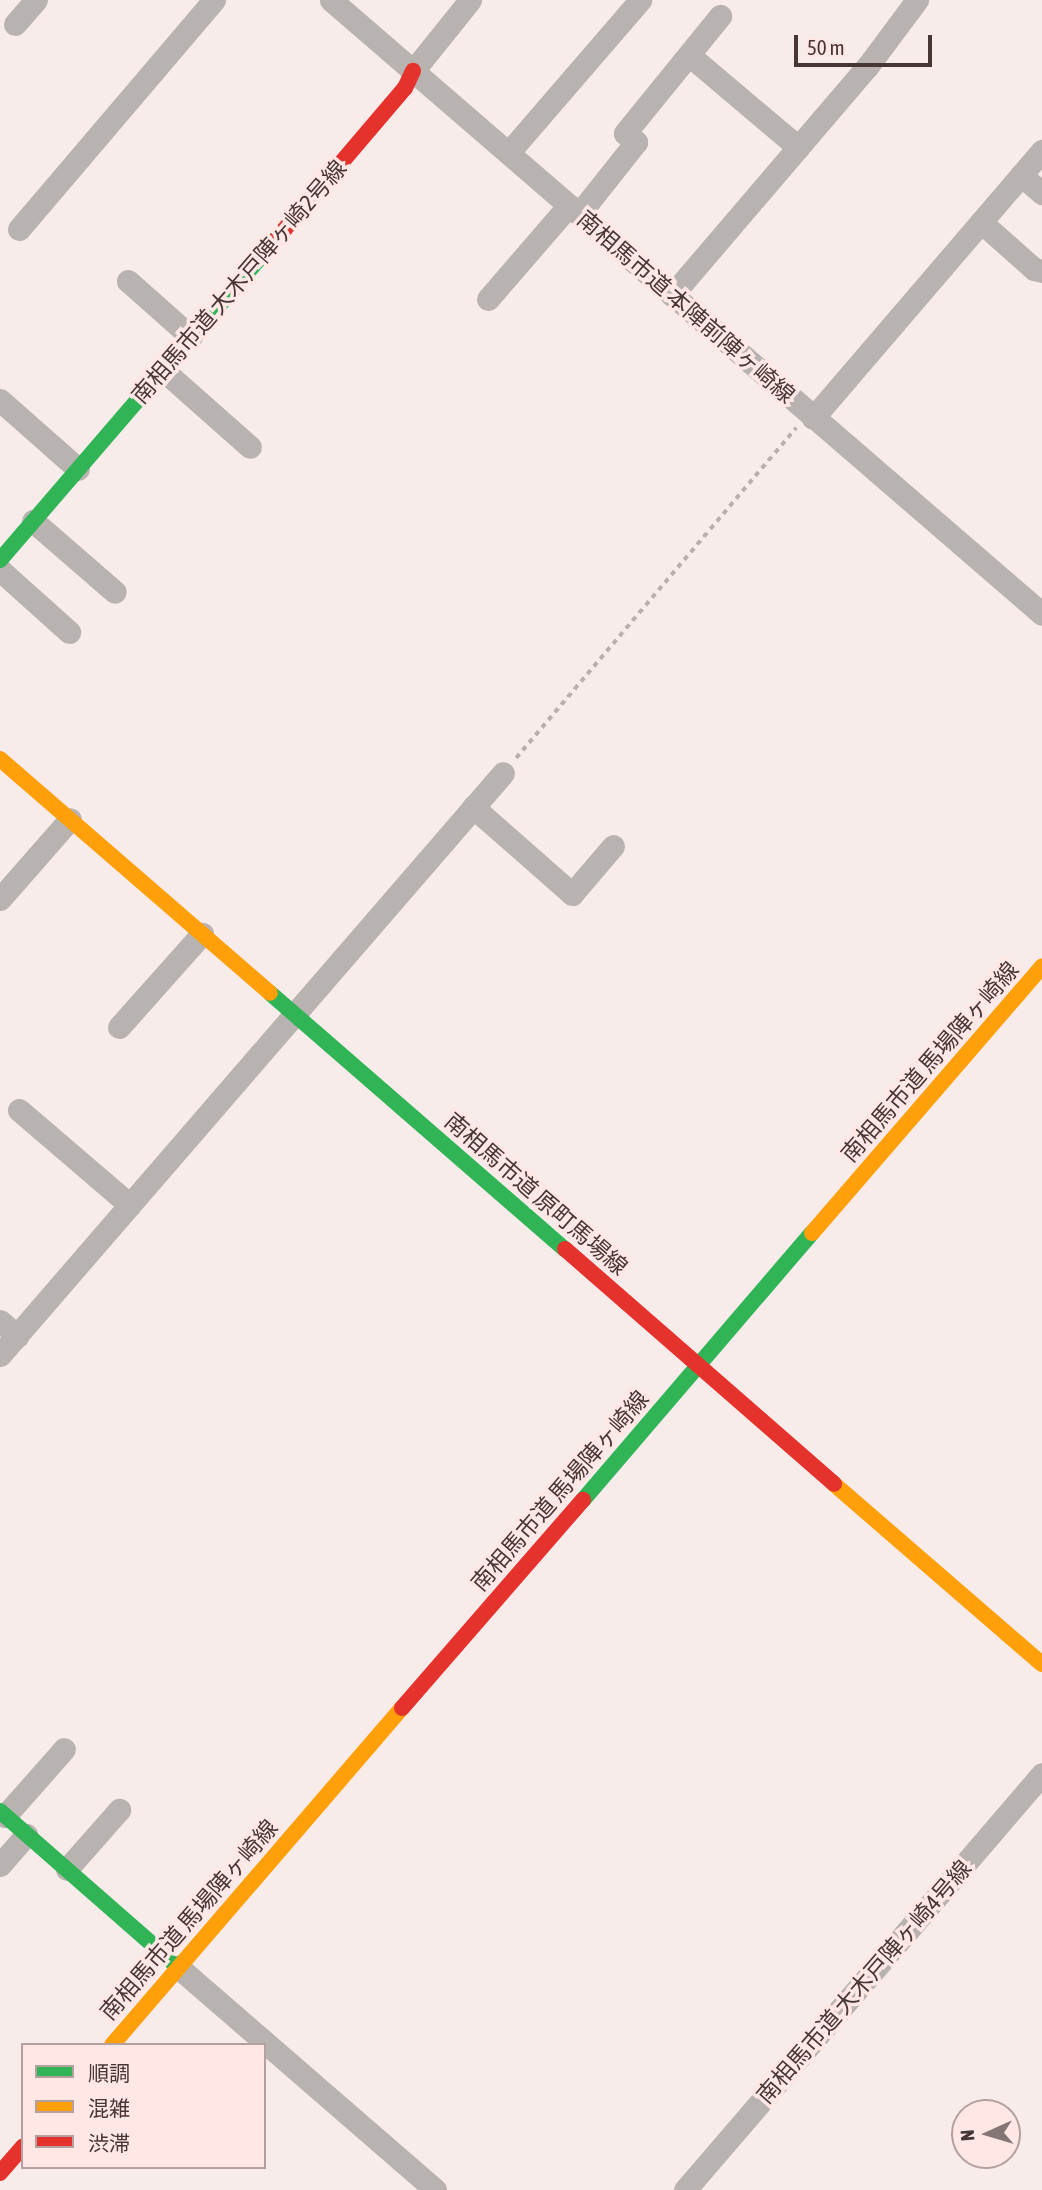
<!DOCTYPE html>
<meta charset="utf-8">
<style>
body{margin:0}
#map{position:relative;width:1042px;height:2190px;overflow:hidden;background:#f8eceb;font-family:"Asap Condensed","Noto Sans JP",sans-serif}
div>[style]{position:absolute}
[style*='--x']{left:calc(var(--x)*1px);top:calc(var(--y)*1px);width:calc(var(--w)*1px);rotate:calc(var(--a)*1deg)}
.path>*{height:3.5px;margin-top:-1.75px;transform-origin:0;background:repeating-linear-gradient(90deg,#b7b0ae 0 5px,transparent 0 10px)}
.street>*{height:23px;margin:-11.5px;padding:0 11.5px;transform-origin:11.5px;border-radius:11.5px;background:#b8b2b0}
.fast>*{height:16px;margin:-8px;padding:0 8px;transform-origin:8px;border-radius:8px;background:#30b455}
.slow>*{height:16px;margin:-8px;padding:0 8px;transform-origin:8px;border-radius:8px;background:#ff9f0a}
.jam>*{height:16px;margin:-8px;padding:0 8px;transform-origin:8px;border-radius:8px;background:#e5322d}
span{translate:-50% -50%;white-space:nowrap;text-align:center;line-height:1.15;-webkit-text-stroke:7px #fee7e5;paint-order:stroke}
.street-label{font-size:23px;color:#463735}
.legend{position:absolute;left:21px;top:2043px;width:245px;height:126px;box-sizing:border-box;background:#fee7e5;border:2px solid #b4a19f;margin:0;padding:9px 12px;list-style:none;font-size:21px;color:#463735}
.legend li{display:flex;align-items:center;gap:14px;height:35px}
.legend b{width:35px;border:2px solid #b4a19f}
.north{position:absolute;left:951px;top:2099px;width:70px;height:70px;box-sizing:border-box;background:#fee7e5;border:2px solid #b4a19f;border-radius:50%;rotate:266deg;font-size:19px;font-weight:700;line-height:28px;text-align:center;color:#463735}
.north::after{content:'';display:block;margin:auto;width:24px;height:32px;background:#847675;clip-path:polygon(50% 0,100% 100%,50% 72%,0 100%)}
.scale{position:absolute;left:794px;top:35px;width:138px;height:32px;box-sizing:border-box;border:4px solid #463735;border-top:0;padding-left:9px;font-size:21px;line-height:24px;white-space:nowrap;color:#463735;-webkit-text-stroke:5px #fee7e5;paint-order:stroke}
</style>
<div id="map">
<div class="path">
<i style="--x:516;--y:758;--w:433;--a:-49.7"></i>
</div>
<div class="street">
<i style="--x:331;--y:0;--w:939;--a:40.81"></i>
<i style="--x:15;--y:24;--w:32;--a:-49"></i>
<i style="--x:689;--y:55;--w:143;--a:40.2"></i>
<i style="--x:413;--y:71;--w:91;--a:-51.2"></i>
<i style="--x:509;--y:152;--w:201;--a:-49.2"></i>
<i style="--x:1021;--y:175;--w:28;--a:41"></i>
<i style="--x:579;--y:214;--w:92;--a:-51.6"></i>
<i style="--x:636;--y:142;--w:14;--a:-141"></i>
<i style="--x:625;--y:133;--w:151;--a:-50.9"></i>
<i style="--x:981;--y:222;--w:71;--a:41.6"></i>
<i style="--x:1034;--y:269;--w:8;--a:14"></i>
<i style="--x:19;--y:229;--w:301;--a:-49.6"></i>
<i style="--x:128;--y:281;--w:84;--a:41.6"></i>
<i style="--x:672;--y:295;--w:300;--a:-49.5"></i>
<i style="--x:867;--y:67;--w:84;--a:-53.3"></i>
<i style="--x:488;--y:299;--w:124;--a:-49.2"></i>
<i style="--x:163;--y:370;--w:116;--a:41.5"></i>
<i style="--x:0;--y:400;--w:104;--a:41.5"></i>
<i style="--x:813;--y:418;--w:352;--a:-49.4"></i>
<i style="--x:33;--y:521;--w:108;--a:40.9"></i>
<i style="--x:0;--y:570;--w:93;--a:41.9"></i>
<i style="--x:473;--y:807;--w:132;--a:41.3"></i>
<i style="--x:572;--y:894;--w:63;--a:-49.5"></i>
<i style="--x:0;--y:899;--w:106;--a:-48.8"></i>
<i style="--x:119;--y:1027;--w:125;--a:-48.3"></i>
<i style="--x:19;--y:1110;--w:146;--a:40.6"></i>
<i style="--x:0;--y:1321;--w:23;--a:41"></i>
<i style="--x:0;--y:1355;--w:769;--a:-49.16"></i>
<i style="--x:5;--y:1816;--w:89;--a:-48.6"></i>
<i style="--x:0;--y:1865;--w:40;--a:-49"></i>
<i style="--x:67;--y:1869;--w:79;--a:-48.6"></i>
<i style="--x:178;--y:1967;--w:340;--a:40.9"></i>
<i style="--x:685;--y:2190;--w:548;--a:-49.36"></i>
</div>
<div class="fast">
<i style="--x:0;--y:560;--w:426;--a:-49.3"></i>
<i style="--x:270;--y:993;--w:391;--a:41"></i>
<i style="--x:583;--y:1500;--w:352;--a:-49.4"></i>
<i style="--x:0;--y:1811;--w:237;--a:41.2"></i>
</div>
<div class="slow">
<i style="--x:0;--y:759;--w:357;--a:40.9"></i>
<i style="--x:812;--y:1233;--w:352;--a:-49.2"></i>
<i style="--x:834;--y:1484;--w:275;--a:40.9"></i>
<i style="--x:112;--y:2045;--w:445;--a:-49.3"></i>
</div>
<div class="jam">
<i style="--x:278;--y:237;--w:196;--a:-49.6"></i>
<i style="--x:405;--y:88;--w:19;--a:-65"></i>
<i style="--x:565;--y:1249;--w:357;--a:41.1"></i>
<i style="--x:402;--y:1708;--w:276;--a:-49"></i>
<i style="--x:0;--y:2173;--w:35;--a:-49"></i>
</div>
<div class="street-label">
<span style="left:239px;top:282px;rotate:-49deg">南相馬市道 大木戸陣ヶ崎2号線</span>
<span style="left:686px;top:307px;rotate:41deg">南相馬市道 本陣前陣ヶ崎線</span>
<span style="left:930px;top:1062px;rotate:-49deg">南相馬市道 馬場陣ヶ崎線</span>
<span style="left:536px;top:1194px;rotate:41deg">南相馬市道 原町馬場線</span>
<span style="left:560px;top:1491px;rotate:-49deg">南相馬市道 馬場陣ヶ崎線</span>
<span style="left:189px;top:1920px;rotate:-49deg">南相馬市道 馬場陣ヶ崎線</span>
<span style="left:864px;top:1982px;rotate:-49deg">南相馬市道 大木戸陣ヶ崎4号線</span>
</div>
<ul class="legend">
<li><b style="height:9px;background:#30b455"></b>順調</li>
<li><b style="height:9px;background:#ff9f0a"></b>混雑</li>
<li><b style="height:9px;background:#e5322d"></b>渋滞</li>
</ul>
<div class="north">N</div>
<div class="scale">50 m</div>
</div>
